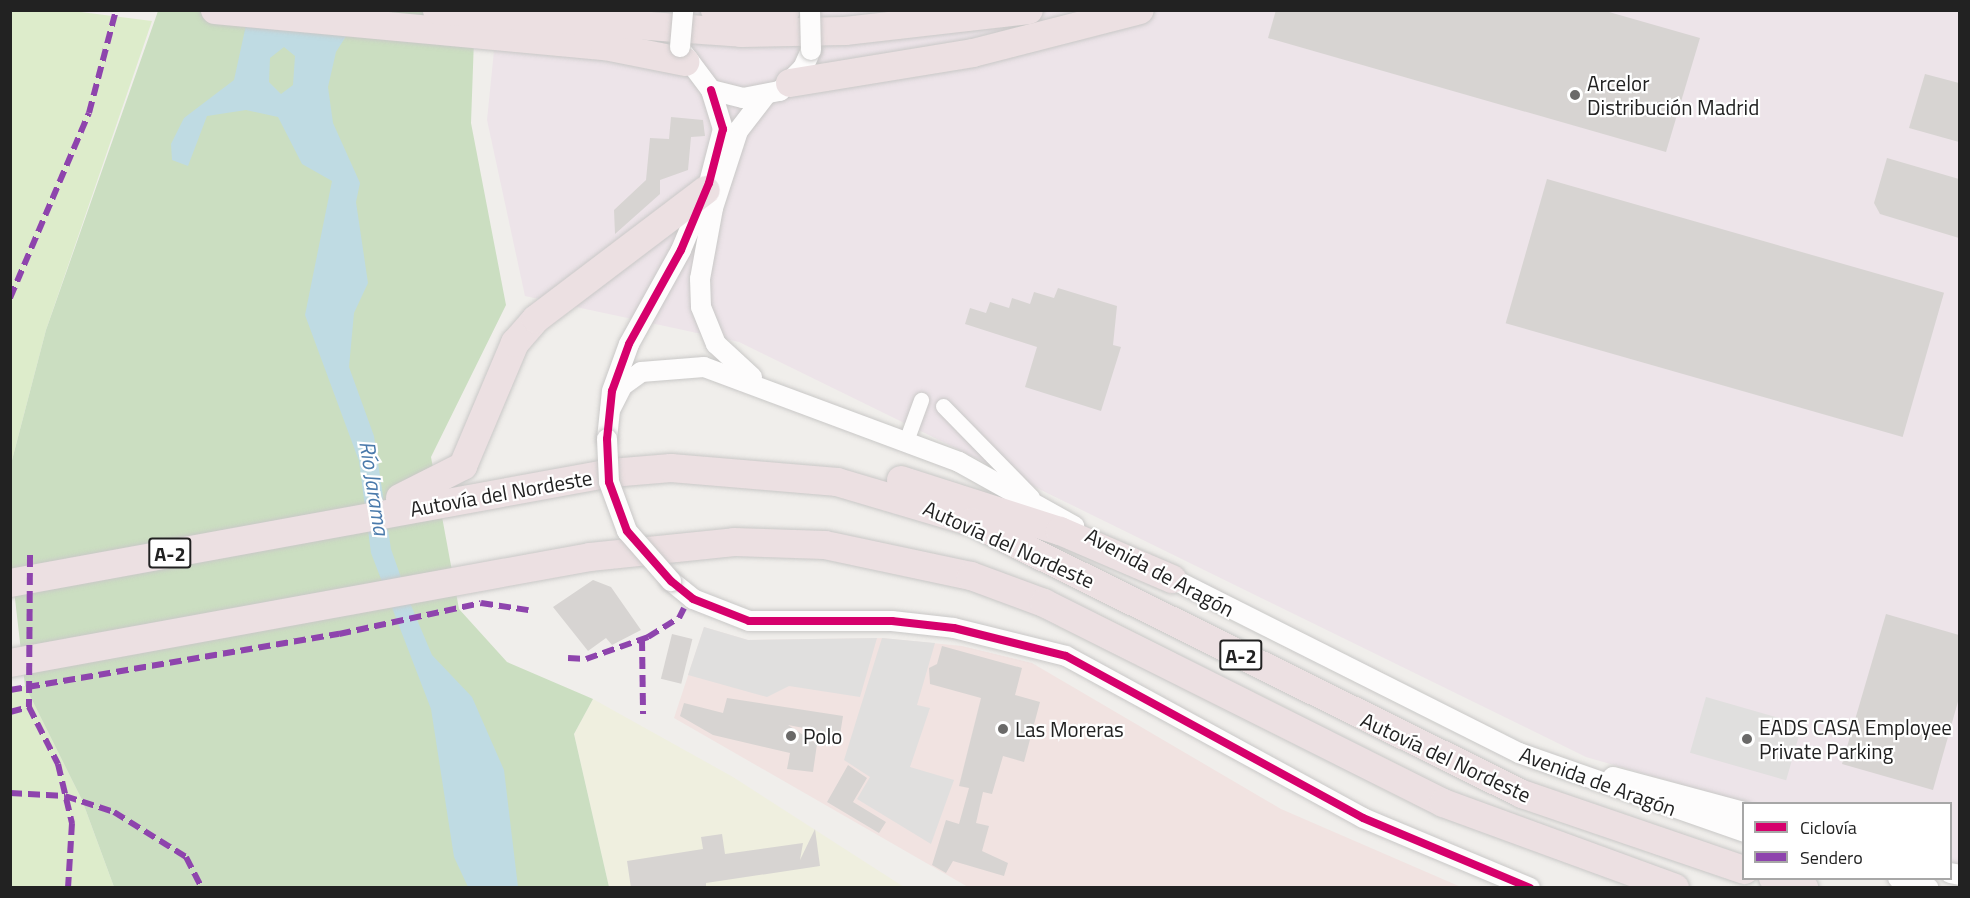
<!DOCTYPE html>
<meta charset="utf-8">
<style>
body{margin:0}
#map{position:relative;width:1970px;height:898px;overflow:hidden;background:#f0eeeb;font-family:"Titillium Web",sans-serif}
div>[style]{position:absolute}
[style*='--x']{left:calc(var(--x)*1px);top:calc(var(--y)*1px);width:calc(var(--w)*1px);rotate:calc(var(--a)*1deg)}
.commercial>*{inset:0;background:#f1e3e1}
.industrial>*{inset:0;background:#ede4e9}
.farmland>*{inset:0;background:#efefdf}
.grass>*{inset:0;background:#ddeccb}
.forest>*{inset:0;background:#cbdec1}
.parking>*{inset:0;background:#e0dfde;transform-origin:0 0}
.water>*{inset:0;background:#bfdbe3}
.building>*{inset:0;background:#d7d4d2;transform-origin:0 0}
.roads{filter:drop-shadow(0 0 2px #c9c8c7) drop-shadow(0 0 2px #c9c8c7)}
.minor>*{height:15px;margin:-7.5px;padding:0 7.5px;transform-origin:7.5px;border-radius:7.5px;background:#fdfcfc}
.tertiary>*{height:20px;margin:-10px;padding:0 10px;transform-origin:10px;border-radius:10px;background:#fdfcfc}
.motorway>*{height:28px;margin:-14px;padding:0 14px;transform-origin:14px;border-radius:14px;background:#ece0e2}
.bridges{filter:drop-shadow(0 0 2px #c9c8c7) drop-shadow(0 0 2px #c9c8c7)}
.tertiary-bridge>*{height:20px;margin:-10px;padding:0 10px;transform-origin:10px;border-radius:10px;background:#fdfcfc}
.quiet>*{height:6px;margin-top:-3px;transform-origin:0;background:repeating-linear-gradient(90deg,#8e44ad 0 12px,transparent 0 18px)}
.cycleway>*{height:8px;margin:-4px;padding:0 4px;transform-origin:4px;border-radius:4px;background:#d6006c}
.dots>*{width:16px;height:16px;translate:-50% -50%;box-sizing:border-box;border:3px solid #fff;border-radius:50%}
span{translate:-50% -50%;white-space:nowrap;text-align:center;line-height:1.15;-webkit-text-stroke:4.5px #fff;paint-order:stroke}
.shield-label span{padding:2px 4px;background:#fff;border:2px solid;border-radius:4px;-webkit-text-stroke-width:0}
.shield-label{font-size:20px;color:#222;font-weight:700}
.poi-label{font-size:21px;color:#222}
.left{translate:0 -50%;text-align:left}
.street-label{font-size:21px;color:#222}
.water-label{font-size:22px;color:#4a7aab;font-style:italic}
.frame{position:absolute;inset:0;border:12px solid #222;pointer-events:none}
.legend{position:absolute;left:1742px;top:802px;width:210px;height:78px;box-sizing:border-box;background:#fff;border:2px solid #a7a7a7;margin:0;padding:8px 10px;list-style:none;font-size:18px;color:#222}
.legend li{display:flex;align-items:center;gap:12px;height:30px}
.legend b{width:30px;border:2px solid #a7a7a7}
</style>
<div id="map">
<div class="commercial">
<i style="clip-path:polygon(704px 627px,748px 640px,882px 638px,962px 646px,1032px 663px,1281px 809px,1461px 887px,968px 887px,674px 718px)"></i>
</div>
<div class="industrial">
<i style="clip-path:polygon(498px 11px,1959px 11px,1959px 865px,1951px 863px,1950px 804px,1747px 803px,1586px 757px,739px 342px,525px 296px,487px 120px)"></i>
</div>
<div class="farmland">
<i style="clip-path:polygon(593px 699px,733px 777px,904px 887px,609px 887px,574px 734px)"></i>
</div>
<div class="grass">
<i style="clip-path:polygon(11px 11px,73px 11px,152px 21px,46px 330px,11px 464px)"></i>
<i style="clip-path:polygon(25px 686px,82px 800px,114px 887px,11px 887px,10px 689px)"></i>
</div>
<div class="forest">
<i style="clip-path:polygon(158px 11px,475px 11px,471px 123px,506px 305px,431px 457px,459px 609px,507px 662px,593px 699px,574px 734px,609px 887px,114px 887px,82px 800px,25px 686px,11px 564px,11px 464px,46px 330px)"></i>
</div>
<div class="parking">
<i style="clip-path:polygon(704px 627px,748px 640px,877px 638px,860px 697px,789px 686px,767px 697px,688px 675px)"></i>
<i style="clip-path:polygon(882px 638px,935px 643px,917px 705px,930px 708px,910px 767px,954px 780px,931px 844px,857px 799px,870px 777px,844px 760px)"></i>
<i style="left:1706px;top:697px;width:100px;height:58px;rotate:16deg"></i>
</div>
<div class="water">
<i style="clip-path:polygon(evenodd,246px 25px,350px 30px,336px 52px,328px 87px,333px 123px,360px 183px,356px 202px,368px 283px,354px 313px,349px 367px,374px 436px,391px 549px,410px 603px,432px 655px,472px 697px,504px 770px,518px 887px,468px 887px,454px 857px,431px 709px,371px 553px,359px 461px,305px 315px,332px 181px,302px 164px,278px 117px,246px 110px,207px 116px,188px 166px,172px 160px,171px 144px,184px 118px,234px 80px,246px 25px,284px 47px,295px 56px,293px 85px,281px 94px,269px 82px,270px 58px,284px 47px)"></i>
</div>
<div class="building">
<i style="clip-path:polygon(1276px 10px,1602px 10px,1700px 38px,1666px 152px,1268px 38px)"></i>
<i style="clip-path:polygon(1925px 74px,1959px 83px,1959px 142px,1909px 128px)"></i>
<i style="clip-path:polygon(671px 117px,703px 120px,705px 136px,691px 137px,688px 170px,660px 180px,660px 194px,615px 234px,614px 210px,646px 180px,650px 138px,669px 139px)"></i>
<i style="clip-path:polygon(1887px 158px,1959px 179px,1959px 238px,1880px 214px,1874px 203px)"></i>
<i style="left:1547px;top:179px;width:413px;height:150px;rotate:16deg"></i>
<i style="clip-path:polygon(1058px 288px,1117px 306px,1113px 345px,1121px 347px,1101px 411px,1025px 387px,1037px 347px,965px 324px,970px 308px,986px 313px,990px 302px,1009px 308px,1012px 298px,1030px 304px,1034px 292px,1054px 298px)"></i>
<i style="clip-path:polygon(593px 580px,611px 587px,641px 630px,612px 645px,606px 638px,588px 651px,553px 607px)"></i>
<i style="clip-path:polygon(1886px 614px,1959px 635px,1959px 698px,1933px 790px,1842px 764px)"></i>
<i style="left:672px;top:634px;width:21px;height:46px;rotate:14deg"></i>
<i style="clip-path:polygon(942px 646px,1022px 668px,1015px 695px,1040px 702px,1024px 762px,1003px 756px,992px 794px,983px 792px,976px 823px,989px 826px,982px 851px,1008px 863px,1004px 876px,953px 861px,946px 873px,932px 865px,946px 820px,959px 824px,969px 788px,959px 786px,981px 698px,930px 684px,929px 668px,937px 664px)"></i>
<i style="clip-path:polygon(727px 698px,843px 716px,840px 735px,788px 725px,817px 744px,813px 772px,787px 769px,790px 753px,713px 735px,680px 716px,684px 703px,723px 713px)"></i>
<i style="clip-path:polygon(848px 765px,867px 778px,853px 802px,886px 822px,879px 833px,827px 802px)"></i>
<i style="clip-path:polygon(815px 829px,820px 866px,706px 883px,706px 888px,631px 888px,627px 861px,703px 849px,701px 837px,722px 834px,725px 854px,803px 843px,800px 860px)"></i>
</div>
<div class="roads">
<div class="minor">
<i style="--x:943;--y:406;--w:127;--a:45.6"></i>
<i style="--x:906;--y:441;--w:44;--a:-69.9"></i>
</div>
<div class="tertiary">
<i style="--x:681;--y:50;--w:50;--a:53.1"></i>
<i style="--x:711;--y:90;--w:33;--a:14"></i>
<i style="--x:743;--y:98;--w:38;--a:-11"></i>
<i style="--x:780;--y:91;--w:33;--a:-45"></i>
<i style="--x:803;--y:68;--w:20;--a:-66"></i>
<i style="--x:752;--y:377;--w:49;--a:-137.5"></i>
<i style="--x:716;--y:344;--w:40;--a:-112"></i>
<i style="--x:701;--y:307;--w:28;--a:-92"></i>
<i style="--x:700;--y:279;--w:72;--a:-79.6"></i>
<i style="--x:713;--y:208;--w:81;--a:-72"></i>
<i style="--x:738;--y:131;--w:44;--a:-52.4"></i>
<i style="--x:610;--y:410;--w:27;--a:-63"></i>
<i style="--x:622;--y:386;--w:24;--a:-36"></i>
<i style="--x:641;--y:372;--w:63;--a:-4.5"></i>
<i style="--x:704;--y:367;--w:272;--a:20.4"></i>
<i style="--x:959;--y:462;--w:132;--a:29.1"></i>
<i style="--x:607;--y:439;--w:48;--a:-84.1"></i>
<i style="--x:612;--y:391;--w:50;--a:-70.1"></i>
<i style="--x:629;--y:344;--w:107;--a:-61"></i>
<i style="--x:681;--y:250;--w:73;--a:-67.3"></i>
<i style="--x:709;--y:183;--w:56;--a:-75.5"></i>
<i style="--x:723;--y:129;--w:41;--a:-107.1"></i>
<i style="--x:1161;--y:573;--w:401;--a:26.7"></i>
<i style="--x:1519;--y:753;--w:238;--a:19.3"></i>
<i style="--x:671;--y:581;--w:28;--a:39"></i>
<i style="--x:693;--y:599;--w:60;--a:21.4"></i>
<i style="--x:749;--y:621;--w:143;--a:0"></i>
<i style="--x:892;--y:621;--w:62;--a:6.4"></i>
<i style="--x:954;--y:628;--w:115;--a:14"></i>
<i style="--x:1066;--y:656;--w:338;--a:28.6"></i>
<i style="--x:1363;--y:818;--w:181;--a:22.7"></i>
<i style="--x:1613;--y:777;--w:136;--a:15"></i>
<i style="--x:1950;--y:873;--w:10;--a:11"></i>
<i style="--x:1898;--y:878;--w:32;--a:18"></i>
</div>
<div class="motorway">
<i style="--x:215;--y:10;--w:392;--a:5.3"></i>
<i style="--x:605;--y:46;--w:82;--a:11.3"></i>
<i style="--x:437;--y:10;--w:305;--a:4.3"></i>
<i style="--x:741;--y:33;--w:104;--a:-1.1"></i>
<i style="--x:845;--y:31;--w:185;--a:-6.5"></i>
<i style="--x:715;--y:10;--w:71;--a:0"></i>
<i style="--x:790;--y:83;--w:185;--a:-9.3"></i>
<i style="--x:973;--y:53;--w:172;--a:-14.4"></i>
<i style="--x:901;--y:480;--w:167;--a:17.8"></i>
<i style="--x:1060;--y:531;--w:122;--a:23.2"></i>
<i style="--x:400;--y:498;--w:71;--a:-26.9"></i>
<i style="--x:463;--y:466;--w:134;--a:-67.1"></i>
<i style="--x:515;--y:343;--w:32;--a:-49"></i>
<i style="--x:536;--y:319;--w:213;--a:-37.2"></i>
<i style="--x:10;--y:583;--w:611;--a:-10.37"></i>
<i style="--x:611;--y:473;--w:60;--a:-4.8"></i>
<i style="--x:671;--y:468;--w:167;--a:4.8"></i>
<i style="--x:837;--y:482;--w:141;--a:16.5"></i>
<i style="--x:972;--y:522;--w:614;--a:26.31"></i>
<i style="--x:1522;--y:794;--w:235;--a:18.9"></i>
<i style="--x:10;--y:663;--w:590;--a:-10.36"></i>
<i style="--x:590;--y:557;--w:145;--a:-5.9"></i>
<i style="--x:734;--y:542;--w:91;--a:1.9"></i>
<i style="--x:825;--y:545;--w:149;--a:12"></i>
<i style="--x:971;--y:576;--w:78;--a:20.3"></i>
<i style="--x:1044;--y:603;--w:446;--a:26.6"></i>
<i style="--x:1443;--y:803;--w:247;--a:20.1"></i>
<i style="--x:1773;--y:878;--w:33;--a:18"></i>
</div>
</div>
<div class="bridges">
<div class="tertiary-bridge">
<i style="--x:810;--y:10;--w:40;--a:88.6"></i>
<i style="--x:680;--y:47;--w:37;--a:-85"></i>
<i style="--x:607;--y:439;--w:43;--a:87.3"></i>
<i style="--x:609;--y:482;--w:52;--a:69.8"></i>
<i style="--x:627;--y:531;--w:67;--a:48.7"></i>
</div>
</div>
<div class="quiet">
<i style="--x:10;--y:298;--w:201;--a:-66.9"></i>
<i style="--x:89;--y:113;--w:106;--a:-75.3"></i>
<i style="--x:30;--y:555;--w:152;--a:90.4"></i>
<i style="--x:29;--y:707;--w:64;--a:63"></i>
<i style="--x:58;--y:764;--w:61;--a:76.7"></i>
<i style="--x:72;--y:823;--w:65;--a:93.5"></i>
<i style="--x:642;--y:639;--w:75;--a:89.2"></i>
<i style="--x:568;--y:658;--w:18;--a:3"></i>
<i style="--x:586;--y:659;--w:66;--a:-19.5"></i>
<i style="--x:648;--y:637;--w:36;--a:-32"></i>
<i style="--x:679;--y:618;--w:11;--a:-63"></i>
<i style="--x:10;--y:690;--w:334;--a:-9.7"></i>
<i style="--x:339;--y:634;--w:145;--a:-12.3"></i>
<i style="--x:481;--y:603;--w:48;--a:8.5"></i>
<i style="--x:10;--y:712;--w:20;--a:-15"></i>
<i style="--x:10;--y:793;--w:55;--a:3.1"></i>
<i style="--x:65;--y:796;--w:52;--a:18.1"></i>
<i style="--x:114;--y:812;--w:85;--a:32"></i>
<i style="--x:186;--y:857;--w:35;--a:63"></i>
</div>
<div class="cycleway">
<i style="--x:711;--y:90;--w:41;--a:72.9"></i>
<i style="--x:723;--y:129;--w:56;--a:104.5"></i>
<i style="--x:709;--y:183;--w:73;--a:112.7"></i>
<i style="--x:681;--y:250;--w:107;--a:119"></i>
<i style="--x:629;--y:344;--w:50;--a:109.9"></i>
<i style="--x:612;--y:391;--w:48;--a:95.9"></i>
<i style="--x:607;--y:439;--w:43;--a:87.3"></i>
<i style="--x:609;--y:482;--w:52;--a:69.8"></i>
<i style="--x:627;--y:531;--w:67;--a:48.7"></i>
<i style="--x:671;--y:581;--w:28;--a:39"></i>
<i style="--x:693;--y:599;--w:60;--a:21.4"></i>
<i style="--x:749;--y:621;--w:143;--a:0"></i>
<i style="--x:892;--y:621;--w:62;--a:6.4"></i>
<i style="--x:954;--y:628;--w:115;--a:14"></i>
<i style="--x:1066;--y:656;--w:338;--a:28.6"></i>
<i style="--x:1363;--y:818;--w:181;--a:22.7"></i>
</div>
<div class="dots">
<i style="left:1575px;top:95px;background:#6a6968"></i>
<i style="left:1003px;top:729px;background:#6a6968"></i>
<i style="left:791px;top:736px;background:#6a6968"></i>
<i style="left:1747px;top:739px;background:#6a6968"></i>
</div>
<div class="shield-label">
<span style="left:170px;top:553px">A-2</span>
<span style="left:1241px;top:655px">A-2</span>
</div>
<div class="poi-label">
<span class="left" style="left:1587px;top:95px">Arcelor<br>Distribución Madrid</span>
<span class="left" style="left:1759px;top:739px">EADS CASA Employee<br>Private Parking</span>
<span class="left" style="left:1015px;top:729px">Las Moreras</span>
<span class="left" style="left:803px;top:736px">Polo</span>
</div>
<div class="street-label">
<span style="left:501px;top:493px;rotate:-10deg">Autovía del Nordeste</span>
<span style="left:1009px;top:544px;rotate:24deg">Autovía del Nordeste</span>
<span style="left:1160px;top:572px;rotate:28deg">Avenida de Aragón</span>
<span style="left:1446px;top:757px;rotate:25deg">Autovía del Nordeste</span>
<span style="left:1598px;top:781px;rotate:20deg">Avenida de Aragón</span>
</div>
<div class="water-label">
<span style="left:374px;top:488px;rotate:81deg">Río Jarama</span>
</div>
<div class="frame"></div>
<ul class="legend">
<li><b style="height:8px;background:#d6006c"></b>Ciclovía</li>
<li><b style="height:8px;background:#8e44ad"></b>Sendero</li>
</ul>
</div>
